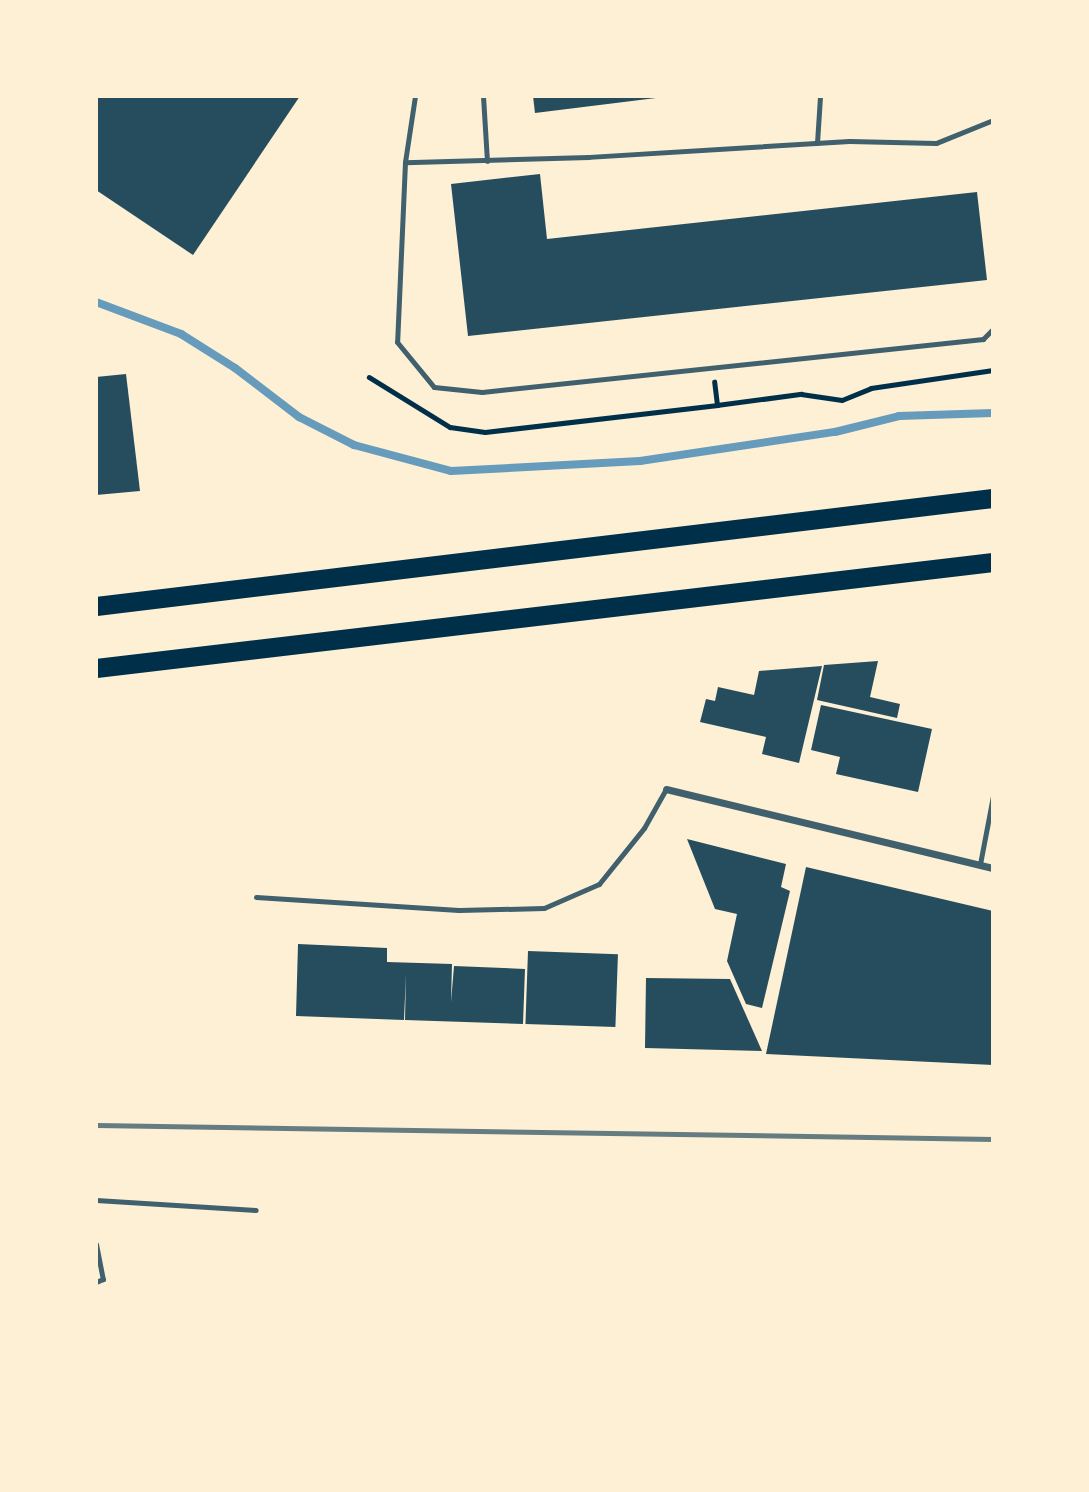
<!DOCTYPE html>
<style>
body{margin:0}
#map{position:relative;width:1089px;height:1492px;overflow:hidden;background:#fdf0d5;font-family:"Space Grotesk",sans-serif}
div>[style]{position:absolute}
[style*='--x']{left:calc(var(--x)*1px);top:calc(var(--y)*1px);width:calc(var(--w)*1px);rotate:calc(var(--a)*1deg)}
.stream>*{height:8px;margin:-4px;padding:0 4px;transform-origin:4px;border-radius:4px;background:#669bbc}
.building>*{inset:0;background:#264d5e;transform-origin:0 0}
.path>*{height:4.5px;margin:-2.25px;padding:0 2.25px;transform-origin:2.25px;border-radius:2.25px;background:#003049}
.service>*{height:5px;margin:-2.5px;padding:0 2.5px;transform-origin:2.5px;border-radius:2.5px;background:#3f606c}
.minor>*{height:7px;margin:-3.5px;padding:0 3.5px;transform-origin:3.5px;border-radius:3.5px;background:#3f606c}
.motorway>*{height:19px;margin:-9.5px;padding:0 9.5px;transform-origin:9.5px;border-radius:9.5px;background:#003049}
.rail>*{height:5px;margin:-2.5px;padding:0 2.5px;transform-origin:2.5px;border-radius:2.5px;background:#657d81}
span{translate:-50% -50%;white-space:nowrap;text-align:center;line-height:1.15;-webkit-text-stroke:5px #fdf0d5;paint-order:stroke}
.frame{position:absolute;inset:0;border:98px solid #fdf0d5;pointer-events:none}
</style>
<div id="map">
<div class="stream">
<i style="--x:96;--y:302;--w:91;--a:20.6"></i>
<i style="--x:181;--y:334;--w:64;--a:32.2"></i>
<i style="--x:235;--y:368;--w:81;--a:37.4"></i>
<i style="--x:299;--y:417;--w:62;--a:27"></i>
<i style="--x:354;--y:445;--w:100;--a:15"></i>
<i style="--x:451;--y:471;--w:189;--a:-3"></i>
<i style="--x:640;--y:461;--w:197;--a:-8.5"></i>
<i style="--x:835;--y:432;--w:66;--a:-14"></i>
<i style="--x:899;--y:416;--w:94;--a:-1.8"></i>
</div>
<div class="building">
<i style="clip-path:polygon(96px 96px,300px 96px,193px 255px,96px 190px)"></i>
<i style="clip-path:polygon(533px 96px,656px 96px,656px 98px,535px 113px)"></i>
<i style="clip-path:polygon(540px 174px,547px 239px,977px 192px,987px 280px,468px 336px,451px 184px)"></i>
<i style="clip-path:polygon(126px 374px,140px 491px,96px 495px,96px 377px)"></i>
<i style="clip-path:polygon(878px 661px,870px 697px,900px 704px,897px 718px,817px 700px,824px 665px)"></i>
<i style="clip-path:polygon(822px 666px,799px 763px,762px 754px,766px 737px,700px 722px,706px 699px,715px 701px,718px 687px,754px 695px,759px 671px)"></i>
<i style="clip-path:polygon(821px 705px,932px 729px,918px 792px,836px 774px,840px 757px,811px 750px)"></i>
<i style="clip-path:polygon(687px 839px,786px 864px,781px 887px,790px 891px,762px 1008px,746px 1004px,727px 961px,737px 914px,715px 909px)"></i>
<i style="clip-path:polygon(806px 867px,993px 911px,993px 1065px,766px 1054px)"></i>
<i style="clip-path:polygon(298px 944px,387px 948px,387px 962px,452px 964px,451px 1002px,454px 966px,525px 969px,523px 1024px,405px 1020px,406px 974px,404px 1020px,296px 1016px)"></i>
<i style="left:528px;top:951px;width:90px;height:73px;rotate:2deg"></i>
<i style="clip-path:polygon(646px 978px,730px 979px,762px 1051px,645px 1048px)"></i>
</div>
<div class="path">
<i style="--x:369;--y:377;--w:95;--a:31.7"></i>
<i style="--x:450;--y:427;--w:35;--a:8"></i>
<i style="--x:485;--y:432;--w:234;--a:-6.6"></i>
<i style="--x:717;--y:405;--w:23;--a:-97"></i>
<i style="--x:717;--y:405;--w:85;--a:-7.5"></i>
<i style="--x:801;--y:394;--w:41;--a:8.3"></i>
<i style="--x:842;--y:400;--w:31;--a:-22"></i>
<i style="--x:871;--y:388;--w:123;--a:-8.4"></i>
</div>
<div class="service">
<i style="--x:483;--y:96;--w:65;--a:86.5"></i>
<i style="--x:993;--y:120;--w:61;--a:158"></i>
<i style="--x:936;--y:143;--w:87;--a:-178.7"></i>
<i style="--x:849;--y:141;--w:260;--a:176.5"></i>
<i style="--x:589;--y:157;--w:184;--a:178.4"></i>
<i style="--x:405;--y:162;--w:180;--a:92.5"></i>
<i style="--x:397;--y:342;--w:58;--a:50.6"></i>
<i style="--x:434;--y:387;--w:48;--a:5.9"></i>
<i style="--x:482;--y:392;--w:504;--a:-6.04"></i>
<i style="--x:983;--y:339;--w:14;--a:-45"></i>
<i style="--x:817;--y:143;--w:47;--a:-86.3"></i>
<i style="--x:405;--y:162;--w:67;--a:-81.4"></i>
<i style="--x:980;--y:864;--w:69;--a:-79.2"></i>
<i style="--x:256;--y:897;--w:203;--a:3.7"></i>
<i style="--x:459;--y:910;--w:85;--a:-1.3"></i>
<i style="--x:544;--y:908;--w:60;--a:-23.6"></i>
<i style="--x:599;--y:884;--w:72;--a:-51.2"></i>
<i style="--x:644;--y:828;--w:45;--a:-60.6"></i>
<i style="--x:96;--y:1200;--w:160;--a:3.6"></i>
<i style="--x:96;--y:1244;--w:36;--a:79"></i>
<i style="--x:103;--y:1279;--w:8;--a:157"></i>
</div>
<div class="minor">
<i style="--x:666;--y:789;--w:336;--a:13.6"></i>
</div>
<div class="motorway">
<i style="--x:96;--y:606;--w:903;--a:-6.87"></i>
<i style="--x:96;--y:668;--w:903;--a:-6.74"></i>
</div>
<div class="rail">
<i style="--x:96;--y:1125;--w:897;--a:0.89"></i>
</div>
<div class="frame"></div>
</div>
